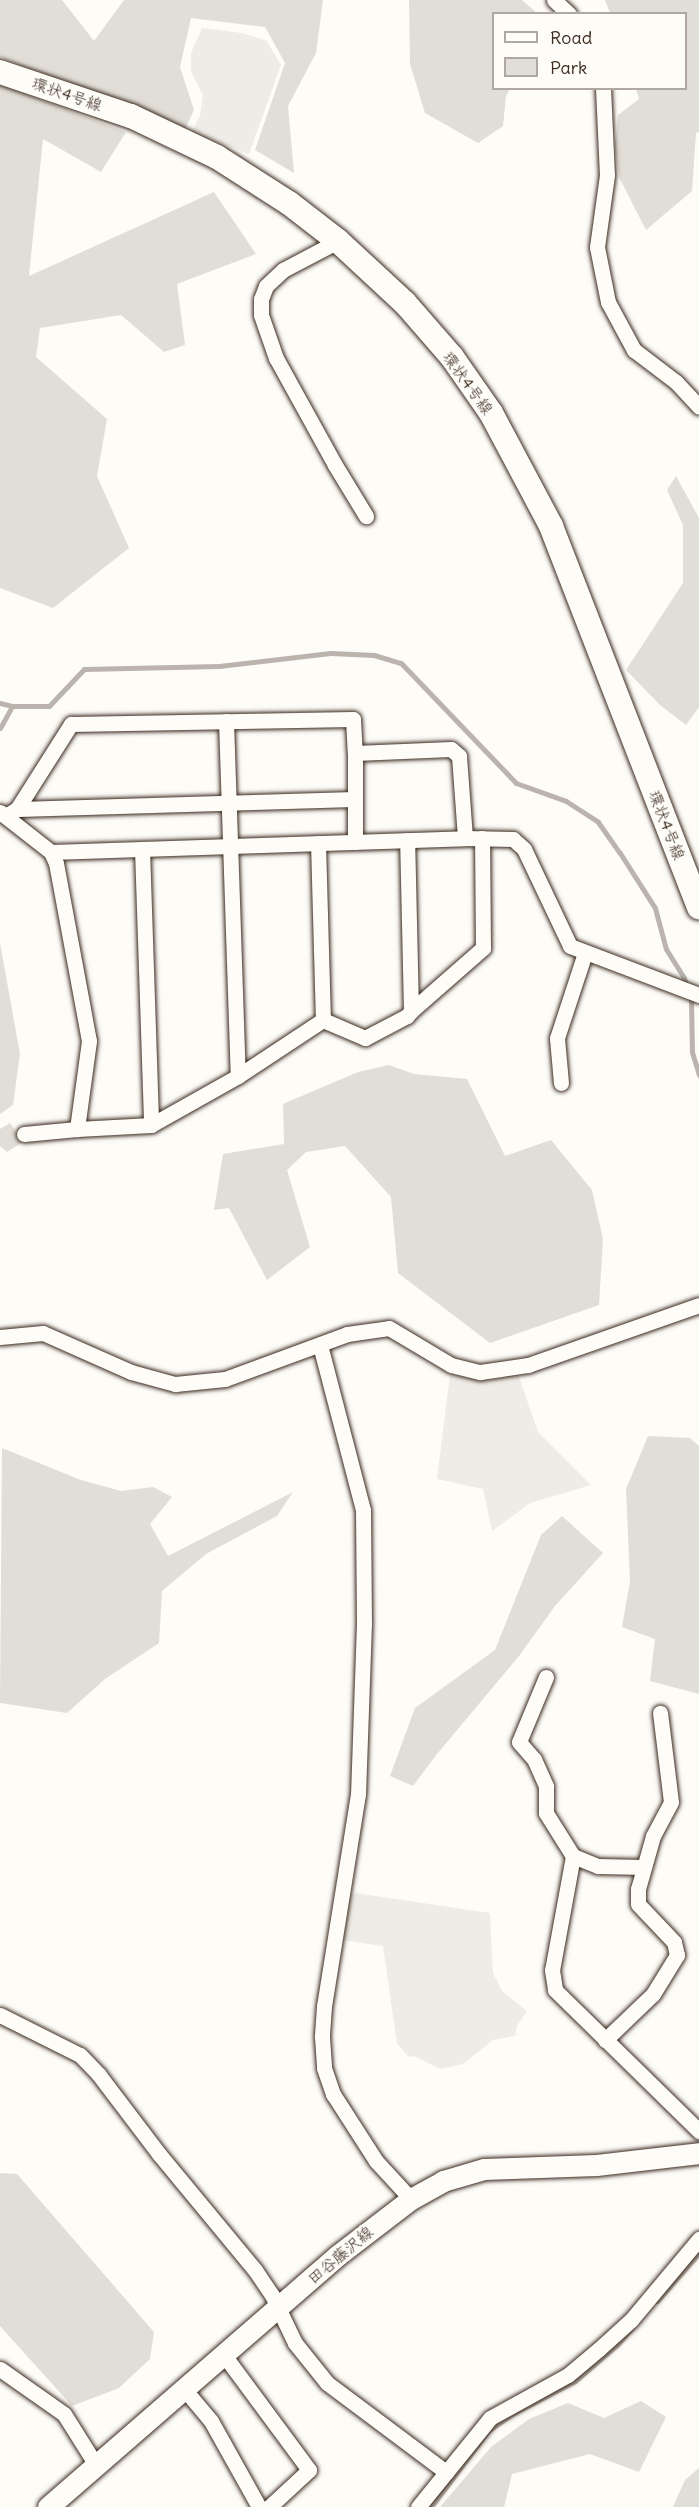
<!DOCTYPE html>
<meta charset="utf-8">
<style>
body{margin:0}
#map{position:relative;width:699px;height:2507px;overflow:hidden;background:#fdfcf7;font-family:Delius,"Klee One",sans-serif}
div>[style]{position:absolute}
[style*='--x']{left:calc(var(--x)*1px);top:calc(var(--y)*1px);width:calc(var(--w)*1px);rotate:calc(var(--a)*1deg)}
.built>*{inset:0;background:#efece7}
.green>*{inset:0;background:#e1ded7}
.stream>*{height:5px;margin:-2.5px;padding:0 2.5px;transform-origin:2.5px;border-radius:2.5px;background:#bbb4ad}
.roads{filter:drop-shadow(0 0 2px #3b2a1e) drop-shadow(0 0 2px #3b2a1e)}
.minor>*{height:15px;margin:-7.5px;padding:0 7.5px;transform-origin:7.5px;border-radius:7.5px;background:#fdfcf7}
.secondary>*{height:21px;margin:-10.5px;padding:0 10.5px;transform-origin:10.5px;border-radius:10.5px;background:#fdfcf7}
.primary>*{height:24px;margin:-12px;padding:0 12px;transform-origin:12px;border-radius:12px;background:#fdfcf7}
span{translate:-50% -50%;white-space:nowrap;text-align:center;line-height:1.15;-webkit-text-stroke:5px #fdfcf7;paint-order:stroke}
.street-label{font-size:16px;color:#3b2a1e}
.legend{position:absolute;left:492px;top:12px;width:195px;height:78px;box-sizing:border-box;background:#fdfcf7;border:2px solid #afa8a0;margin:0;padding:8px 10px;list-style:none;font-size:18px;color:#3b2a1e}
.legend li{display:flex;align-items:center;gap:12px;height:30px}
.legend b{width:30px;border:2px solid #afa8a0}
</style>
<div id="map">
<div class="built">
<i style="clip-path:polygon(202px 28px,242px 33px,267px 41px,281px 65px,249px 154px,192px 132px,200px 115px,203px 95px,191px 72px,191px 53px)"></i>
<i style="clip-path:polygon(518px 1374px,538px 1432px,591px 1485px,530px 1503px,492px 1531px,483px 1489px,437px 1479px,450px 1375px,491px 1380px)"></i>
<i style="clip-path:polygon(355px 1893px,490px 1913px,493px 1973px,502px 1991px,527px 2011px,517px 2026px,515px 2036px,493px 2040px,463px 2064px,440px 2069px,414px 2056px,409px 2057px,397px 2044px,383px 1946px,341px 1940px,349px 1897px)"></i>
</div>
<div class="green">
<i style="clip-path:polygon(0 0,62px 0,94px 41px,124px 0,323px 0,316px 53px,288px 106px,294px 173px,255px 150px,285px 63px,265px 27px,191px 18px,180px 67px,194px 110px,185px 129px,0 57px)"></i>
<i style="clip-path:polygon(409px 0,522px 0,537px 13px,494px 14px,494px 88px,510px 89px,506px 96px,503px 126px,478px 143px,425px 113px,410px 64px)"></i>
<i style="clip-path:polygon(605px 0,699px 0,699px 132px,696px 133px,692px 191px,646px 230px,619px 177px,615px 146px,618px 115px,639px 99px,636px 89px,686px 88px,686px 14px,610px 13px)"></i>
<i style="clip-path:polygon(0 85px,126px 132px,101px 172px,43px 139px,29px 276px,214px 192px,256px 254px,177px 284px,185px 345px,164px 352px,121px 315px,40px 328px,36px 357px,107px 419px,97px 476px,129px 548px,53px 608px,0 588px)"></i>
<i style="clip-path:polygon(676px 476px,699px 518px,699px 707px,686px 725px,660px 705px,626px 670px,683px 583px,683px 525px,667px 490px)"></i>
<i style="clip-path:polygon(0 943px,20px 1054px,13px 1105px,0 1114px)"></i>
<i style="clip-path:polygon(389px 1065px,414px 1074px,467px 1079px,505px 1156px,551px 1140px,592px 1190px,603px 1239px,599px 1305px,490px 1343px,398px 1273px,391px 1197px,345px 1146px,306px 1152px,287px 1170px,310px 1247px,267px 1280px,229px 1208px,214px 1210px,223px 1154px,284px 1144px,283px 1104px,358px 1072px)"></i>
<i style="clip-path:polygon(10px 1123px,23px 1142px,7px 1152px,0 1146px,0 1129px)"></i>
<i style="clip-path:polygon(648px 1436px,690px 1438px,699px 1446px,699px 1694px,650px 1681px,655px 1639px,622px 1627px,630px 1581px,626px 1489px)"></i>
<i style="clip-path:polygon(2px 1448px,81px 1480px,121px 1491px,153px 1487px,172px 1497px,150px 1524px,168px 1556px,293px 1492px,277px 1516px,206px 1554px,162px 1591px,159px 1643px,105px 1679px,67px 1713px,0 1703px)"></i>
<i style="clip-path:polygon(562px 1516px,603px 1553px,555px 1606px,519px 1656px,437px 1754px,413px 1786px,390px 1776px,415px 1708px,495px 1650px,541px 1535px)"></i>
<i style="clip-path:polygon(0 2173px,17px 2174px,154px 2332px,150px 2359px,119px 2388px,72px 2406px,0 2326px)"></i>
<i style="clip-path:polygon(641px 2401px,666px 2417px,639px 2472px,590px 2454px,512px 2474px,504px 2507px,440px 2507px,491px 2447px,529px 2419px,568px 2403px,604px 2418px)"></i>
<i style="clip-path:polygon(699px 2468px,699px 2507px,673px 2507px,685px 2480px)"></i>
</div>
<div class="stream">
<i style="--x:0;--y:703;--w:12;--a:14"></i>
<i style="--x:12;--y:706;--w:37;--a:0"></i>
<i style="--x:49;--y:706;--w:51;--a:-46.6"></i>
<i style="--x:84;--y:669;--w:135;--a:-1.3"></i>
<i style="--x:219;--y:666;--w:112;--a:-6.7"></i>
<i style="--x:330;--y:653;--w:44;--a:2.6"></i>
<i style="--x:374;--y:655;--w:28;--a:17"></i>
<i style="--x:401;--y:663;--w:166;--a:46.2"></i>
<i style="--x:516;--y:783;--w:53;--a:19.8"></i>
<i style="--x:566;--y:801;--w:38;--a:33"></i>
<i style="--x:598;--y:822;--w:38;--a:55"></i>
<i style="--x:620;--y:853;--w:65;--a:57.5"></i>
<i style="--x:655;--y:908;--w:42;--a:75"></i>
<i style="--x:666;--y:949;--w:34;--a:58"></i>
<i style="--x:684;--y:978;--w:23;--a:72"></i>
<i style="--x:691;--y:1000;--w:52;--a:88.9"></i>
<i style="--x:692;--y:1052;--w:24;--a:73"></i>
<i style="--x:0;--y:728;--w:25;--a:-61"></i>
<i style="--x:657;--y:2301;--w:64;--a:-48.8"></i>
<i style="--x:431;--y:2507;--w:95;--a:-53.1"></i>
<i style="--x:488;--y:2431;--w:32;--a:-35"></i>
<i style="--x:514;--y:2413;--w:69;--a:-27.7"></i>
<i style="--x:575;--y:2381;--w:55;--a:-40.6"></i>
<i style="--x:617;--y:2345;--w:23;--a:-49"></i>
</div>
<div class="roads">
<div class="minor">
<i style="--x:554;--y:0;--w:21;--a:43"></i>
<i style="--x:603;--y:88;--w:87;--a:87.4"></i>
<i style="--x:607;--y:175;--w:73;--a:97.9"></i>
<i style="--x:597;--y:247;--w:56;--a:78.7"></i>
<i style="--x:608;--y:302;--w:55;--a:61.6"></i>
<i style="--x:634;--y:350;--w:53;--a:37.3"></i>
<i style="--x:676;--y:382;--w:34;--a:47"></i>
<i style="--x:338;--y:241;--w:62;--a:152.2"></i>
<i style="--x:283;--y:270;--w:23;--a:137"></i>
<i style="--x:266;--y:286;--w:14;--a:111"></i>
<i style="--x:261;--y:299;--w:16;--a:90"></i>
<i style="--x:261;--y:315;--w:46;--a:70.8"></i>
<i style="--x:276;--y:358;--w:122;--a:61.1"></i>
<i style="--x:335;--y:465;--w:60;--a:58.7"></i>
<i style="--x:226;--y:721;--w:355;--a:88.1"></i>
<i style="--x:17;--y:809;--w:338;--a:-1.7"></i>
<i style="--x:0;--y:812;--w:65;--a:38.1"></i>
<i style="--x:51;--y:852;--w:12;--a:66"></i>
<i style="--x:56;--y:863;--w:181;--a:79.5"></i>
<i style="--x:89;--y:1041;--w:89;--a:97.8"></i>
<i style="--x:77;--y:1129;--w:74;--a:-3.1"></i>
<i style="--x:151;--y:1125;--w:100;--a:-29.4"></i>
<i style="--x:238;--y:1076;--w:102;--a:-33.4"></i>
<i style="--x:323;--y:1020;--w:46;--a:23.2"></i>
<i style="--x:365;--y:1038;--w:47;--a:-27.6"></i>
<i style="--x:407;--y:1016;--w:6;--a:-51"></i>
<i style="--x:411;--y:1011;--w:171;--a:-91.3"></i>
<i style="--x:5;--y:816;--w:14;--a:-30"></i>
<i style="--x:17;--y:809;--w:101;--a:-57.6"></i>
<i style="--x:71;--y:724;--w:282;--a:-1"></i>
<i style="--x:353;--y:719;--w:34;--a:87"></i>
<i style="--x:355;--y:753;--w:96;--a:-2.4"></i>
<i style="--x:451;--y:749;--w:11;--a:41"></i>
<i style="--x:459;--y:756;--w:82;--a:85.8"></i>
<i style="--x:355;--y:842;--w:89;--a:-90"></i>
<i style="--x:318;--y:843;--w:177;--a:88.4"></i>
<i style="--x:142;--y:849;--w:276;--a:88.1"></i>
<i style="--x:51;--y:852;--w:414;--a:-1.9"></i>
<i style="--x:465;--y:838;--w:48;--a:1.2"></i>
<i style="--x:513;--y:839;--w:15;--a:42"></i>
<i style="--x:524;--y:849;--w:107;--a:64.6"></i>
<i style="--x:570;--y:946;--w:138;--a:20.8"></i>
<i style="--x:411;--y:1011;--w:96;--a:-41.2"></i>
<i style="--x:483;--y:948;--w:110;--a:-90.5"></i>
<i style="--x:561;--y:1083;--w:45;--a:-95.1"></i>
<i style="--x:557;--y:1038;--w:89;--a:-71.8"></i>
<i style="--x:24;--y:1134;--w:53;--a:-5.4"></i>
<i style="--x:0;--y:1337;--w:43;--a:-5.3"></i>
<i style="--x:43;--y:1333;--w:96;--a:23.9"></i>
<i style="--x:131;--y:1372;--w:46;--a:15.3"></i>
<i style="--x:175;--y:1384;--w:50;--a:-5.7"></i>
<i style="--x:225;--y:1379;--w:130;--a:-20.2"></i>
<i style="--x:347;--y:1334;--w:42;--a:-8.1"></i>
<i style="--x:389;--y:1328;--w:72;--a:30.8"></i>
<i style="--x:451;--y:1365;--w:30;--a:14"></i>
<i style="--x:480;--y:1372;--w:49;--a:-8.3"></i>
<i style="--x:528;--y:1365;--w:181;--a:-19.3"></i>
<i style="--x:320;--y:1345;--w:171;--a:75.4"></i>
<i style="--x:363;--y:1510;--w:113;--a:89.5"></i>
<i style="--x:364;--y:1623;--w:171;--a:92"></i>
<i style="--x:358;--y:1794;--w:215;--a:99.1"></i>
<i style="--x:324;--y:2006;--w:31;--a:94"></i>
<i style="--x:322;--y:2037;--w:31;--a:86"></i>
<i style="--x:324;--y:2068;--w:28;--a:71"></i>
<i style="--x:333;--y:2094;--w:80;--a:57.3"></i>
<i style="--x:376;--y:2161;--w:52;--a:47.4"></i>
<i style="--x:546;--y:1677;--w:70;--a:112.6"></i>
<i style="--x:519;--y:1742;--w:23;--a:49"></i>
<i style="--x:534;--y:1759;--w:30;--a:66"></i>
<i style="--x:546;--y:1786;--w:27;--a:90"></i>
<i style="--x:546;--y:1813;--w:51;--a:57.9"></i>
<i style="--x:573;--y:1856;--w:116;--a:100.4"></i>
<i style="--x:552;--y:1970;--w:20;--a:81"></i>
<i style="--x:555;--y:1990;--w:202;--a:44.4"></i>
<i style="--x:573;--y:1856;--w:27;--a:22"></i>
<i style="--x:598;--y:1866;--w:46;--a:1.2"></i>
<i style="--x:0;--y:2015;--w:89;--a:26.6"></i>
<i style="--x:80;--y:2055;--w:28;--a:46"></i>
<i style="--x:99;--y:2075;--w:99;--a:52.8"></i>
<i style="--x:159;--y:2154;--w:151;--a:50.4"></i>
<i style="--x:255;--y:2270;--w:30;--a:56"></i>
<i style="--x:272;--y:2295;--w:53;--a:64.4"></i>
<i style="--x:295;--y:2343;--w:51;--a:51.3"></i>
<i style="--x:327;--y:2383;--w:149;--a:36.8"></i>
<i style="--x:605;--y:2040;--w:66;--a:-43.8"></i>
<i style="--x:653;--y:1994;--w:46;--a:-58.4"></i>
<i style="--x:677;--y:1955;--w:13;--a:-103"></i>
<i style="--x:674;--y:1942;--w:52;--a:-133.5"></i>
<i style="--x:638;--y:1904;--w:15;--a:-90"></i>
<i style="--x:638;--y:1889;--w:55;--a:-74.2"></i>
<i style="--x:653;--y:1836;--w:38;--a:-62"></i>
<i style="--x:671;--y:1802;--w:90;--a:-97"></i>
<i style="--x:224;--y:2355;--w:143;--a:53.5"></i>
<i style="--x:309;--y:2470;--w:54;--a:137.2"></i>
<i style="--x:0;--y:2369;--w:78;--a:35.1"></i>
<i style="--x:64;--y:2414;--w:60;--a:57.9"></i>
<i style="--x:185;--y:2390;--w:40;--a:50"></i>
<i style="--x:211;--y:2421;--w:98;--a:60.8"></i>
<i style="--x:418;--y:2507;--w:114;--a:-51"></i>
<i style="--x:490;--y:2418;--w:89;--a:-28.9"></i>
<i style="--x:568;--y:2375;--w:40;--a:-40"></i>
<i style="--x:599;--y:2349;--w:43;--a:-42.2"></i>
<i style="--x:631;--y:2320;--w:106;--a:-50"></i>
</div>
<div class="secondary">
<i style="--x:48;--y:2507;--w:384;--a:-41"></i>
<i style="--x:338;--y:2255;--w:92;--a:-37.5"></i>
<i style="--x:411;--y:2199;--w:37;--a:-29"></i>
<i style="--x:443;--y:2181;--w:43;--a:-16.3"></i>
<i style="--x:484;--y:2169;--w:112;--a:-2"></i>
<i style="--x:596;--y:2165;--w:104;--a:-6.6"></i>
</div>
<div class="primary">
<i style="--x:0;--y:72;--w:138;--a:18.6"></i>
<i style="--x:131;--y:116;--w:95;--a:25.5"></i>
<i style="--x:217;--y:157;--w:85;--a:32.6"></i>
<i style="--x:289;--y:203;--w:62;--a:37.8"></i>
<i style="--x:338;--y:241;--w:91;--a:42.8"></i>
<i style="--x:405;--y:303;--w:72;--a:49"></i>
<i style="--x:452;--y:357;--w:68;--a:55.1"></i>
<i style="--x:491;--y:413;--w:128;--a:62"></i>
<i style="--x:551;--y:526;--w:409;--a:68.8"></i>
</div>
</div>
<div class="street-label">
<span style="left:67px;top:94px;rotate:19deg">環状4号線</span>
<span style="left:468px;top:383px;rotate:54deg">環状4号線</span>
<span style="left:667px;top:825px;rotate:69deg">環状4号線</span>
<span style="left:340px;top:2255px;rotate:-40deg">田谷藤沢線</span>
</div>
<ul class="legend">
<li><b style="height:8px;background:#fdfcf7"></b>Road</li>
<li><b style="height:16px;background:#e1ded7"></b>Park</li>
</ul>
</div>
